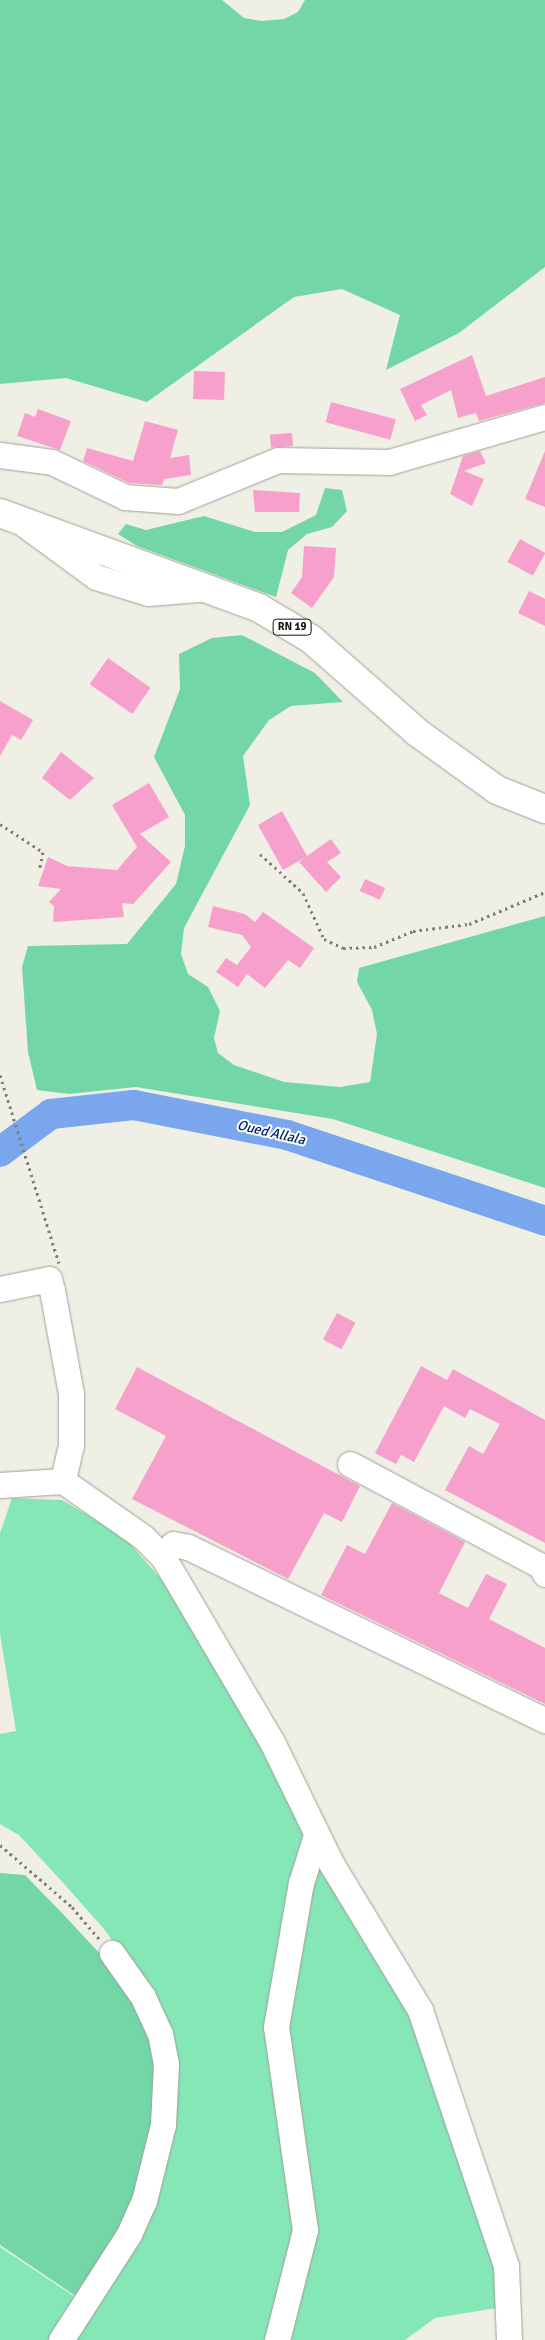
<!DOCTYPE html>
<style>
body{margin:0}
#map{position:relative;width:545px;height:2340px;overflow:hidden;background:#f0efe5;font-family:Signika,sans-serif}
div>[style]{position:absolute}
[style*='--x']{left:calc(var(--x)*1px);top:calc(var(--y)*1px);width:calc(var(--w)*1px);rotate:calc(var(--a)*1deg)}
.green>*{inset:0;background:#85e6b6}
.forest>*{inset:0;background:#73d6a7}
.river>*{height:30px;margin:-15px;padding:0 15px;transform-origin:15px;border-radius:15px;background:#7aa6ee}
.building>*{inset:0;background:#f7a0cc;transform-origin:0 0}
.path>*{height:3px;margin-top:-1.5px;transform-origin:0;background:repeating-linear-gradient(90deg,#7f7e78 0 2.5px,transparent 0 6.5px)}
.roads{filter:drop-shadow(0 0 1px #a2a098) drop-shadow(0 0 1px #a2a098)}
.minor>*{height:25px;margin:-12.5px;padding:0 12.5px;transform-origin:12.5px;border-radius:12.5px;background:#fff}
.major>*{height:28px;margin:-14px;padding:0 14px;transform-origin:14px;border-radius:14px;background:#fff}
span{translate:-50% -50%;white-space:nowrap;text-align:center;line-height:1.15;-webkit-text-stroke:4px #fff;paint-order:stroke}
.shield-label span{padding:1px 4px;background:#fff;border:1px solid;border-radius:4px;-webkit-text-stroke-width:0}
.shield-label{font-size:11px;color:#13120f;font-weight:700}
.water-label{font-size:14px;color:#012563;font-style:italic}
</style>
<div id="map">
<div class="green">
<i style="clip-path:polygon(12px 1498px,62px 1500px,123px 1536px,171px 1590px,266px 1745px,412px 2014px,496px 2264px,497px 2308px,435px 2318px,405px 2340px,0 2340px,0 2247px,96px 2311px,134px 2243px,177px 2105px,175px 2065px,149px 1993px,104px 1929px,66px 1886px,19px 1835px,0 1824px,0 1734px,16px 1731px,0 1634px,0 1533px)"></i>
</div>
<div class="forest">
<i style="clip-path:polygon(0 0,222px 0,244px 18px,262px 21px,284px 19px,298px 12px,305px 0,545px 0,545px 267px,459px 333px,386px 370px,400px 315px,342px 289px,294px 297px,147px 402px,66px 378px,0 384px)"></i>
<i style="clip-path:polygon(325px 488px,342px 490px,347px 511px,332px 527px,307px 534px,288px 550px,276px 597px,137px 546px,118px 534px,126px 524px,146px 530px,204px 516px,255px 532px,282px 532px,316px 515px)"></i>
<i style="clip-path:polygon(242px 635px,315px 673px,343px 702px,291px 706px,269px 720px,243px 756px,250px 805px,184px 928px,181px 954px,188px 974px,208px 987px,220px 1011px,214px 1038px,218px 1053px,234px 1065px,284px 1082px,340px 1087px,370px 1082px,377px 1034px,372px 1010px,357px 982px,359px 968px,545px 916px,545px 1188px,333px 1119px,136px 1087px,69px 1094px,37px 1090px,28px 1052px,22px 967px,28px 946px,127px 944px,176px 884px,185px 846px,185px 815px,154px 757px,180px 689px,179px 654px,212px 638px)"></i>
<i style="clip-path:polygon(0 1873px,25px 1875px,61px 1912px,105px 1959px,137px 2004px,150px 2035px,160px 2098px,136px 2197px,80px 2299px,0 2245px)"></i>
</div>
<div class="river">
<i style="--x:0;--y:1152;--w:64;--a:-36.7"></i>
<i style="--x:51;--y:1114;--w:83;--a:-6.2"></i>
<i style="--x:134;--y:1105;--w:156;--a:11.1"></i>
<i style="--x:287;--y:1135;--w:272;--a:18.4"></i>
</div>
<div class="building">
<i style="clip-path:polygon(472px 355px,486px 396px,545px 377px,545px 403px,479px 421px,476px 413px,458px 418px,451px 390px,421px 405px,427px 415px,415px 421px,400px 389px)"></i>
<i style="left:194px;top:371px;width:31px;height:28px;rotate:2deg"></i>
<i style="left:331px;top:402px;width:67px;height:21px;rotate:15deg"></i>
<i style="clip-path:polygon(38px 409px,71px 421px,60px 450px,17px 436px,25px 413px,35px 417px)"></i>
<i style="clip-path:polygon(145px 421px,178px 430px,170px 458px,189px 455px,191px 475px,164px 479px,162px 485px,129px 483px,83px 461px,87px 448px,133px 461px)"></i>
<i style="left:292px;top:433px;width:13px;height:22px;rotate:86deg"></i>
<i style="clip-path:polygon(480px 451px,486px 463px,464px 471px,484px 479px,472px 506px,450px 494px,463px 456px)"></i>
<i style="clip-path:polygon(545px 451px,545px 507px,525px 499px)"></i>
<i style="clip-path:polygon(253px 490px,300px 493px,299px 512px,255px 512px)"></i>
<i style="left:520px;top:539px;width:29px;height:26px;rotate:29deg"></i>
<i style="clip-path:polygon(304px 546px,336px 548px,334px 577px,312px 608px,291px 593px,302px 577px)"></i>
<i style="clip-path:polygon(529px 591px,545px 599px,545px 626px,518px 613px)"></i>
<i style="left:108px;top:658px;width:52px;height:32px;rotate:35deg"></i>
<i style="clip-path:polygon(0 701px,33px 720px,21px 740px,12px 735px,0 756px)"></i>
<i style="clip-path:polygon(61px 752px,94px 778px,70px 800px,42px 778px)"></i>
<i style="clip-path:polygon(149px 783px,169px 817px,140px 834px,171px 862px,133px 904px,122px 903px,124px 917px,53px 922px,54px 906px,49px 902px,61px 889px,38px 886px,48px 857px,67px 866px,117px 870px,137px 847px,112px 805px)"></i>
<i style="clip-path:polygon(282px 811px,307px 856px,331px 839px,341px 853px,327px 862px,341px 877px,326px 892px,299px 862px,304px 858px,283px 870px,258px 825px)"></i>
<i style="left:365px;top:879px;width:22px;height:13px;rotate:24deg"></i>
<i style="clip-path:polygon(213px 906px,245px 914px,255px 922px,263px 912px,314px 948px,300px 968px,288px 960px,265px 988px,247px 974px,238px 987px,216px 972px,226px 958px,237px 965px,251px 947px,242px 935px,208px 927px)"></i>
<i style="left:337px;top:1313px;width:21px;height:30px;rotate:28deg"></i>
<i style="clip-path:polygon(421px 1366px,447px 1380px,453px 1369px,545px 1420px,545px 1543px,445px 1490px,469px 1446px,483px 1454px,500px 1424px,470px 1409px,465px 1418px,444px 1406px,414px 1462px,401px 1455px,396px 1464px,375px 1453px)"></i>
<i style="clip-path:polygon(137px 1367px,360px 1486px,342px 1522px,324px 1513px,288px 1579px,132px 1499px,166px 1436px,115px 1409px)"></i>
<i style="clip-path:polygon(392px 1503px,465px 1542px,439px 1593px,468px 1608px,486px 1574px,507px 1584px,489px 1619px,545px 1648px,545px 1704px,321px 1595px,347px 1545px,365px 1554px)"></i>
</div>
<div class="path">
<i style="--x:0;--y:824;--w:51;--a:33.1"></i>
<i style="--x:43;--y:852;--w:19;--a:102"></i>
<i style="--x:260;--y:854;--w:58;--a:42.2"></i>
<i style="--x:303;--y:893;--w:51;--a:65.5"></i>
<i style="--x:324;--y:939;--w:21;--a:25"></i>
<i style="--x:343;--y:948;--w:31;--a:-2"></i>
<i style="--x:374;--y:947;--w:42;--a:-22.3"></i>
<i style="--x:413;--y:931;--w:56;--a:-7.1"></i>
<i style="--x:469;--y:924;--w:82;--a:-22.8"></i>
<i style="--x:0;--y:1075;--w:197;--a:72.6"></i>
<i style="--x:0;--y:1845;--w:95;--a:40.7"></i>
<i style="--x:72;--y:1907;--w:43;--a:49.7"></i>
</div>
<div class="roads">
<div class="minor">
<i style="--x:0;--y:455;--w:52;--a:7.7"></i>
<i style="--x:52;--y:462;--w:81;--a:25.6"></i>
<i style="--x:125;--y:497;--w:53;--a:4.3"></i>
<i style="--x:178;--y:501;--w:108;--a:-22.3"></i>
<i style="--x:278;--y:460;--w:111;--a:1"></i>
<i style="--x:389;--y:462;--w:162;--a:-16.1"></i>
<i style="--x:25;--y:525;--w:88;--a:36.2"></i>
<i style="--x:96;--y:577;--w:54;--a:17.1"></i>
<i style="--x:148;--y:593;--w:62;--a:-4.6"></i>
<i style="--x:0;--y:1289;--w:50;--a:-11.5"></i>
<i style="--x:49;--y:1279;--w:11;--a:75"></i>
<i style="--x:52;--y:1290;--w:106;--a:79.6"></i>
<i style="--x:71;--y:1394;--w:51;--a:90"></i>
<i style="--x:71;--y:1445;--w:37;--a:103"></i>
<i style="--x:350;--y:1464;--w:217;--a:28.1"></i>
<i style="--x:541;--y:1566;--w:9;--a:63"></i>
<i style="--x:0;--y:1485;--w:63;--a:-3.6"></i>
<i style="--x:63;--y:1481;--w:98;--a:35"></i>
<i style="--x:143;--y:1537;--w:28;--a:45"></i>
<i style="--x:163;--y:1557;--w:215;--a:59.5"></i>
<i style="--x:272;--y:1742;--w:137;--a:64"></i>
<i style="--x:332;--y:1865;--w:170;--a:58.7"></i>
<i style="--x:420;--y:2010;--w:270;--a:71.4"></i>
<i style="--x:506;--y:2266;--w:74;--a:87.7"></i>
<i style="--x:163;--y:1557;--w:16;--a:-52"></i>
<i style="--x:173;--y:1544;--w:15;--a:11"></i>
<i style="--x:188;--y:1547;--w:397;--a:25.9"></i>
<i style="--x:61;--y:2340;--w:126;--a:-57.3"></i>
<i style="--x:129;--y:2234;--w:36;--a:-66"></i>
<i style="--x:144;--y:2201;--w:78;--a:-76"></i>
<i style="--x:163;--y:2125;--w:61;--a:-87.2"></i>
<i style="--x:166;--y:2064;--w:31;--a:-101"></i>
<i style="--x:160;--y:2034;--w:41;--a:-114.7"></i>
<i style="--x:143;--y:1997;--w:54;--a:-125.2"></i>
<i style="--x:277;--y:2340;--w:114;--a:-75.7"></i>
<i style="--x:305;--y:2230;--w:205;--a:-98.1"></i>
<i style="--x:276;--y:2027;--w:146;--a:-80.2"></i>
<i style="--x:301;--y:1883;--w:50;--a:-72.6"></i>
</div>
<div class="major">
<i style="--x:0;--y:513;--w:276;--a:20.1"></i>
<i style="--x:259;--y:608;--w:61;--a:30.8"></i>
<i style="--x:311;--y:639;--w:142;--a:41.3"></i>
<i style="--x:418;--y:733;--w:97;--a:35.8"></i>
<i style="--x:497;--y:790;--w:52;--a:21.6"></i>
</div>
</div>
<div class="shield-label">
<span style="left:292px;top:627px">RN 19</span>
</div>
<div class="water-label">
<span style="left:271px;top:1133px;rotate:13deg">Oued Allala</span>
</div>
</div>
